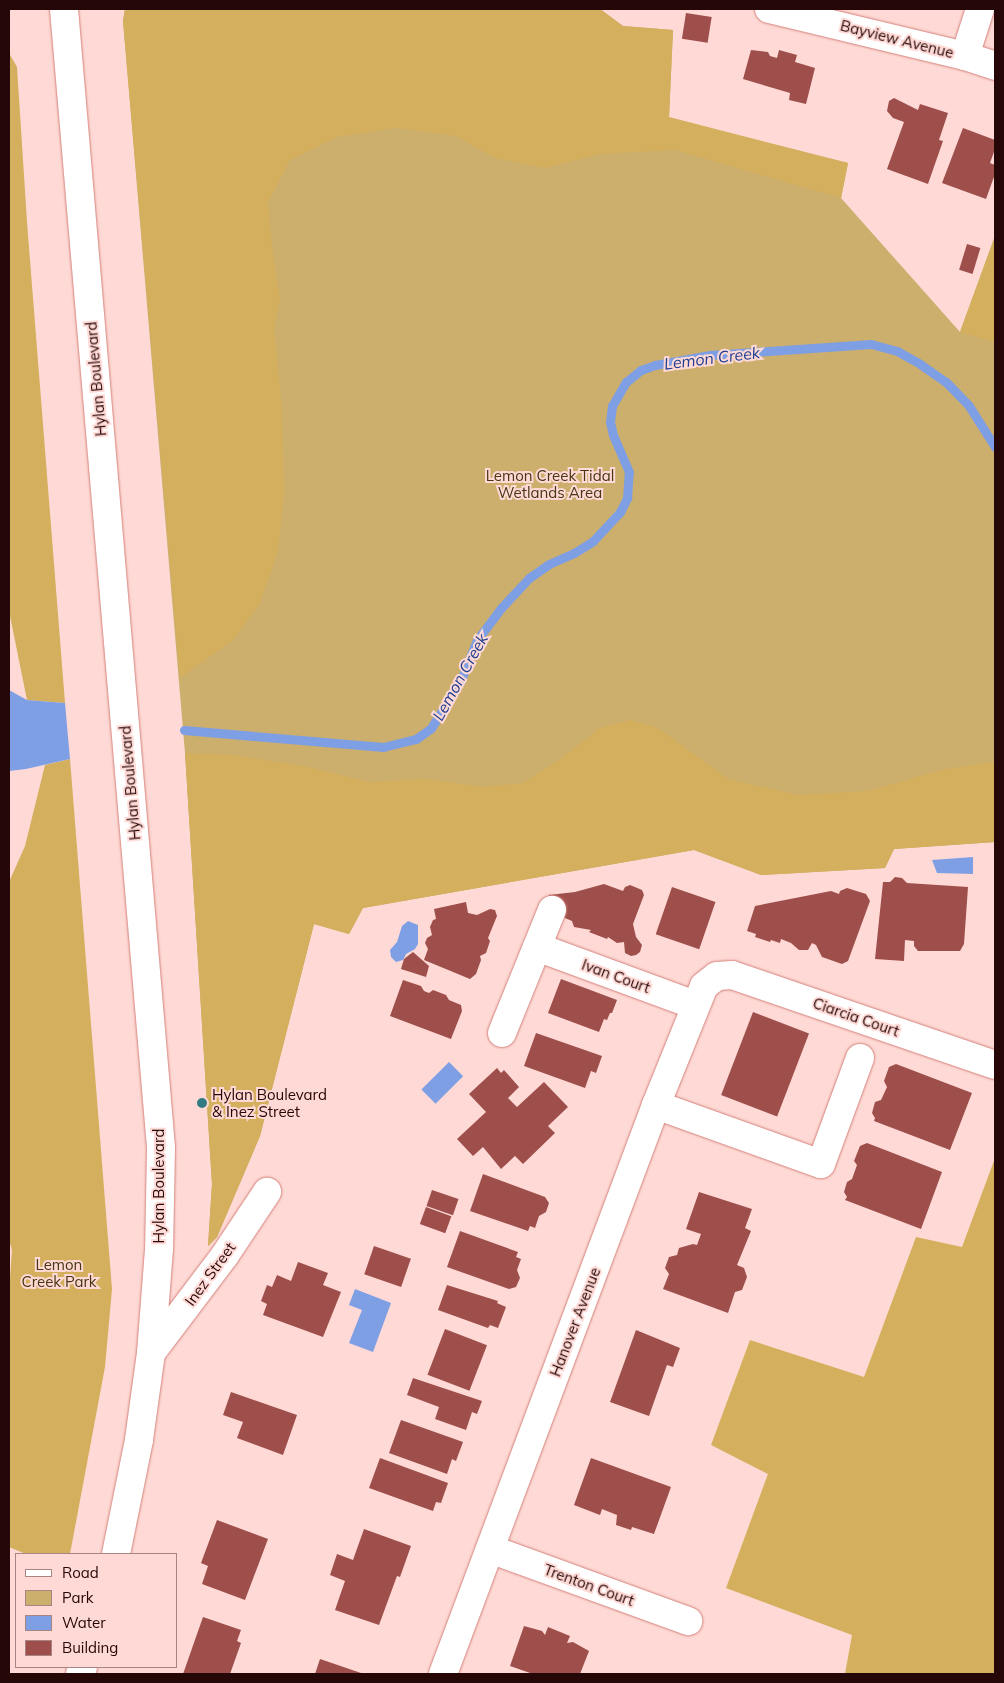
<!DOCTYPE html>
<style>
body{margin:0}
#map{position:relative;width:1004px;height:1683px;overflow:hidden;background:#fed9d5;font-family:Mulish,sans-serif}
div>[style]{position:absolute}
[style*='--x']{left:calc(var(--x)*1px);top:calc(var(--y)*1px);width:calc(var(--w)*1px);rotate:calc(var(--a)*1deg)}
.green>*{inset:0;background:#ccae6d}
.forest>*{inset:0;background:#d4af5d}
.water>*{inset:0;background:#7f9fe5;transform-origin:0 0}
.stream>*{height:9px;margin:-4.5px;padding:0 4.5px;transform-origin:4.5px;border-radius:4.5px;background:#7f9fe5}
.building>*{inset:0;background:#9e4f4b;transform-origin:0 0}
.roads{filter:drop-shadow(0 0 1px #d4807a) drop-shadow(0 0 1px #d4807a)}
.minor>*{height:28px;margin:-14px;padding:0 14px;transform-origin:14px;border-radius:14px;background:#fff}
.major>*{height:28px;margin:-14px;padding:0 14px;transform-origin:14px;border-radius:14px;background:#fff}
.dots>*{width:14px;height:14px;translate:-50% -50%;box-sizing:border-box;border:2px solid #fed9d5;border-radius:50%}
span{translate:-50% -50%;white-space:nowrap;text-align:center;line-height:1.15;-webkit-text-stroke:4px #fed9d5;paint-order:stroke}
.street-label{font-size:15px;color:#260707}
.park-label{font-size:15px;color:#463612}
.poi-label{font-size:15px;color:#260707}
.left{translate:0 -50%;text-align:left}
.water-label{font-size:16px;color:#203f91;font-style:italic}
.frame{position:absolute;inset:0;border:10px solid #260707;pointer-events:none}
.legend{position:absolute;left:15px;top:1553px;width:162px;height:115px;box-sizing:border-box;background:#fed9d5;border:1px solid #a88583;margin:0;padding:6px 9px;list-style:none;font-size:15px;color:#260707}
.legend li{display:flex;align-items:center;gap:10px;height:25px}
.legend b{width:25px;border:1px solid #a88583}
</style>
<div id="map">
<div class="green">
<i style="clip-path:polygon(125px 9px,600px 9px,623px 26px,673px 30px,669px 118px,848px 163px,841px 198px,960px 332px,995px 236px,995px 842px,894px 849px,885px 868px,761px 875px,694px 850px,363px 908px,349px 934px,314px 924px,260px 1136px,217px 1237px,208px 1246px,212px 1184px,185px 753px,123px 21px)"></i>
</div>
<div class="forest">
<i style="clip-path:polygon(125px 9px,600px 9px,623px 26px,673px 30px,669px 117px,848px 163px,841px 198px,675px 150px,599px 154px,545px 168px,495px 158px,456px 136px,395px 128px,337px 137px,290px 160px,268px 202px,272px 247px,280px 300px,274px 328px,282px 410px,284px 494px,278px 551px,260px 603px,233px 640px,180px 678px,123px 21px)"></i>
<i style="clip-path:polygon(9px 53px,17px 67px,27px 222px,65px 703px,27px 700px,9px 611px)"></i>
<i style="clip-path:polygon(995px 236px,995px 342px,960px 332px)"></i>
<i style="clip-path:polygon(631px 720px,658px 728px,728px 779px,798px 795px,868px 791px,945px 769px,995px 762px,995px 842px,894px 849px,885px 868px,761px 875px,694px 850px,363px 908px,349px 934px,314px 924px,260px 1136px,217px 1237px,208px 1246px,212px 1184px,185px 753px,234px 755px,308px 767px,369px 782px,425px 779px,483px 787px,523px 783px,559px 760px,600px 728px)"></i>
<i style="clip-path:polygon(70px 759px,112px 1289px,105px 1367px,70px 1554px,26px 1554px,9px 1547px,9px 1292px,12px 1250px,9px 1240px,9px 882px,25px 846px,45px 765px)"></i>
<i style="clip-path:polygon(995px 1158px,995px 1674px,845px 1674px,852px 1635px,726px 1588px,768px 1474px,711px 1445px,750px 1340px,864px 1377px,916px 1237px,962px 1247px)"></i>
</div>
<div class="water">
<i style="clip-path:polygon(9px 690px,27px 700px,65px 703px,70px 759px,26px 769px,9px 771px)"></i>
<i style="clip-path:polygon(973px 857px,973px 874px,937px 873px,932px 860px)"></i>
<i style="clip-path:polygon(408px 921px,418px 925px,418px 944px,415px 949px,406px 954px,403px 960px,396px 962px,391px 957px,390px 950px,397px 942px,402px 926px)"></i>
<i style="left:449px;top:1062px;width:20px;height:39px;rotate:45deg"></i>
<i style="clip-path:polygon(355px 1289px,391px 1303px,373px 1352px,349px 1343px,362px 1310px,349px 1305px)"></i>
</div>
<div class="stream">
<i style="--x:184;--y:730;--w:200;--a:4.9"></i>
<i style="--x:383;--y:747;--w:34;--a:-14"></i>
<i style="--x:416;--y:739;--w:19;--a:-36"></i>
<i style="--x:431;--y:728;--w:54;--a:-57.8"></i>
<i style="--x:460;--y:682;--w:45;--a:-68"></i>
<i style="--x:477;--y:640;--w:40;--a:-53"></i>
<i style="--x:501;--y:608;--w:41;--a:-47"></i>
<i style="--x:529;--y:578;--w:24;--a:-35"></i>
<i style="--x:549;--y:564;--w:27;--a:-24"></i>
<i style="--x:574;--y:553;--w:22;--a:-32"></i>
<i style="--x:593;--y:541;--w:40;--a:-47"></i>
<i style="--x:620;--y:512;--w:16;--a:-63"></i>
<i style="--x:627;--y:498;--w:26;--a:-86"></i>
<i style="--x:629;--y:472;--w:40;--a:-113.4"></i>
<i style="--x:613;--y:435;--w:13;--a:-103"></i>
<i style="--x:610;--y:422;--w:16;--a:-83"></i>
<i style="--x:612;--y:406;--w:28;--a:-60"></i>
<i style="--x:626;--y:382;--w:19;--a:-39"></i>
<i style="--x:641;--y:370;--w:15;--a:-20"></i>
<i style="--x:655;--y:365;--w:56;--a:-10.3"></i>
<i style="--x:710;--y:355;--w:161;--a:-3.9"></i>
<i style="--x:871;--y:344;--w:27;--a:15"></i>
<i style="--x:897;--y:351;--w:26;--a:29"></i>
<i style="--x:920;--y:364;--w:32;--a:35"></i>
<i style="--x:946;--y:382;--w:33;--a:46"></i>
<i style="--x:969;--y:406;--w:49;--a:57.6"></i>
</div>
<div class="building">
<i style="left:686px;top:13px;width:26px;height:26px;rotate:9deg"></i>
<i style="clip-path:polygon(751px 50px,768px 52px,770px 56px,777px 58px,779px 50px,797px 55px,795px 62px,815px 68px,806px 104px,789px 100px,790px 93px,743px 79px)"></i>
<i style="clip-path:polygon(894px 98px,918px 110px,920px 104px,948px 113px,939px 140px,943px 141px,928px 184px,887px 169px,904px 122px,893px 118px,887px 111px,889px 101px)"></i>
<i style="clip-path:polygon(963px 128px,995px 140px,995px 149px,990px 163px,995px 165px,995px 174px,986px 199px,942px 183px)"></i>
<i style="left:967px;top:244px;width:14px;height:27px;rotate:17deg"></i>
<i style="clip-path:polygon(895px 877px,902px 878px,907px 883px,968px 887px,964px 944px,960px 951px,918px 951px,914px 946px,914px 941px,905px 940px,904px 961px,875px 959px,883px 882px,890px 882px)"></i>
<i style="clip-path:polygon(604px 884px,623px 891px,625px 887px,630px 885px,642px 890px,644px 895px,633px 924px,636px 937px,642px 945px,640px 952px,636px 955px,631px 956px,625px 953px,624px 942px,617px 943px,608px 937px,607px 939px,589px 932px,591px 930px,574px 927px,572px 921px,565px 918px,563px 915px,547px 904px,549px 895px,575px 892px)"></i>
<i style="left:672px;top:887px;width:46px;height:50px;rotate:19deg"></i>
<i style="clip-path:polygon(847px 888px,866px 894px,870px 901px,848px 961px,842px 964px,822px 957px,816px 945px,812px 943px,808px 950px,799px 950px,791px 943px,781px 939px,780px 943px,771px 940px,770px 942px,755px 937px,756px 934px,747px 931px,755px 906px,831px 891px,839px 894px,840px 891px)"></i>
<i style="clip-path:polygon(466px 902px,468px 913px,477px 915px,490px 909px,495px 910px,497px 916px,488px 938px,490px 941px,486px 953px,480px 956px,481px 960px,476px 974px,470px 979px,424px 960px,428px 949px,425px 943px,427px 938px,432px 935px,430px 927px,433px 920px,436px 919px,434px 909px)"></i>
<i style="clip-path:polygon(413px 952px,429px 966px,426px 977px,401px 969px,404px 959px)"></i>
<i style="clip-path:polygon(561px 979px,617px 1000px,612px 1013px,610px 1013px,607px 1020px,604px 1019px,599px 1032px,548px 1013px)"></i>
<i style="clip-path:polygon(403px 980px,421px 986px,424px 991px,429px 993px,433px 990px,446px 995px,449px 1000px,461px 1005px,462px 1011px,451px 1039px,390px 1016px)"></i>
<i style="left:753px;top:1012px;width:60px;height:89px;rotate:21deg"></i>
<i style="clip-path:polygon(536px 1033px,602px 1056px,596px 1073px,591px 1071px,585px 1088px,524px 1066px)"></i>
<i style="clip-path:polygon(896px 1064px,972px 1093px,950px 1150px,874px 1121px,875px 1118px,872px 1113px,875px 1102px,881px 1100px,887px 1087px,884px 1081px,889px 1067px)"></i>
<i style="clip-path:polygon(497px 1068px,501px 1073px,504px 1070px,519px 1087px,508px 1098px,517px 1107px,544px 1082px,568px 1107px,548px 1126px,555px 1133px,523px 1164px,515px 1156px,501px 1169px,483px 1147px,473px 1156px,457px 1139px,486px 1112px,469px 1094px)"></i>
<i style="clip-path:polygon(867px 1143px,942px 1172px,921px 1229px,845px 1200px,847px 1197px,844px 1192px,847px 1182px,852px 1179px,857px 1165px,854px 1161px,860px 1146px)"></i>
<i style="clip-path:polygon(483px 1174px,545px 1197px,549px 1203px,546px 1212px,539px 1216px,535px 1228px,530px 1226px,528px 1231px,470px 1211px)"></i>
<i style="left:432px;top:1190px;width:28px;height:17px;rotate:19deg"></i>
<i style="clip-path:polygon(699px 1192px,752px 1209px,745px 1228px,751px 1231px,737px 1265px,744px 1268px,747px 1277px,742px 1290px,735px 1292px,728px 1313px,663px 1289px,669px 1274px,665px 1268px,669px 1257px,677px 1255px,679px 1248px,693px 1244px,697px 1245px,701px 1234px,686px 1229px)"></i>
<i style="left:426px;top:1207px;width:27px;height:18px;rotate:20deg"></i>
<i style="clip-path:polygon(460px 1231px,518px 1252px,516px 1257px,521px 1259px,517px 1270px,520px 1278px,516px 1287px,509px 1289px,447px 1267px)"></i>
<i style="left:374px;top:1246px;width:39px;height:30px;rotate:19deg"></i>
<i style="clip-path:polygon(298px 1262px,328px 1273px,323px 1285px,341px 1292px,323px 1337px,263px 1315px,267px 1304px,261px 1301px,267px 1285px,272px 1287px,277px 1275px,291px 1281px)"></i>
<i style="clip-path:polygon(447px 1285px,498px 1301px,497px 1303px,506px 1307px,498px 1328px,490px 1325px,488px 1328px,438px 1310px)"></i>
<i style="left:445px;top:1329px;width:45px;height:49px;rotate:21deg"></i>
<i style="clip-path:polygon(636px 1330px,680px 1348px,673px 1367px,667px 1365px,649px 1416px,610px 1402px)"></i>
<i style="clip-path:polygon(413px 1378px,482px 1401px,477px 1414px,472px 1412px,466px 1430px,435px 1419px,439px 1407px,407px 1395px)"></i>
<i style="clip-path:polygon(231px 1392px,297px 1415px,283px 1455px,237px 1438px,243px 1422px,223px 1415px)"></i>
<i style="clip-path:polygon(401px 1420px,463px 1442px,456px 1461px,452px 1459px,447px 1474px,389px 1453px)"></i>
<i style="clip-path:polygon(380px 1458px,448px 1483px,441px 1503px,436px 1502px,433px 1511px,369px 1488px)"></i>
<i style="clip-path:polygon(591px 1458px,671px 1487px,654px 1534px,632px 1527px,631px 1530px,616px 1525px,617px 1515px,602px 1509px,600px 1515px,574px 1505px)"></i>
<i style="clip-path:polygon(217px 1520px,268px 1539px,245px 1600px,202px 1584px,208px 1566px,201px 1563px)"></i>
<i style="clip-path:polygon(364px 1529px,411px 1546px,400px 1577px,397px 1576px,379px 1625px,335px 1610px,345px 1581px,330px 1575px,337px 1554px,353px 1560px)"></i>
<i style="clip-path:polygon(203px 1617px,241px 1630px,237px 1641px,241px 1643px,230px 1674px,183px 1674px)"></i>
<i style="clip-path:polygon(524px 1626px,542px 1631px,545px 1635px,548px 1627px,570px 1636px,567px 1643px,573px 1642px,589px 1651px,580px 1674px,533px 1674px,510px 1666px)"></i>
<i style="clip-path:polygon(320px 1659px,364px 1674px,315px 1674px)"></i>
</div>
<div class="roads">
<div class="minor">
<i style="--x:769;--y:9;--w:202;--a:13.5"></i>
<i style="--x:965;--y:56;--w:32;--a:18"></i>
<i style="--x:965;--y:56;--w:49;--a:-72.3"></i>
<i style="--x:537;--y:947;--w:168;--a:20.2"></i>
<i style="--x:502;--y:1033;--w:133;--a:-67.9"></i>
<i style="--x:656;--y:1105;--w:175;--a:19.7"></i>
<i style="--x:821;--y:1164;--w:113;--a:-69.8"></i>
<i style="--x:151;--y:1353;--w:123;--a:-52.9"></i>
<i style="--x:225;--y:1255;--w:76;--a:-56.3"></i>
<i style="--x:490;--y:1549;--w:211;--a:20"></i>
<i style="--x:443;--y:1674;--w:608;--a:-69.48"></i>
<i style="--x:656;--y:1105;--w:128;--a:-68"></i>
<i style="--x:704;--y:986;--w:16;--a:-38"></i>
<i style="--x:717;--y:976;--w:15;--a:-4"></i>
<i style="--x:732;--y:975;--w:278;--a:18.9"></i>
</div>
<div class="major">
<i style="--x:64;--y:9;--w:1143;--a:85.13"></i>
<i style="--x:161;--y:1148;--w:101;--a:91.1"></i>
<i style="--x:159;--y:1249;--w:104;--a:94.4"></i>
<i style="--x:151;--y:1353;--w:88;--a:97.9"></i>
<i style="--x:139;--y:1440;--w:116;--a:101.4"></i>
<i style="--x:80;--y:1674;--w:8;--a:-67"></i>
</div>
</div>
<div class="dots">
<i style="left:202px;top:1103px;background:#327b82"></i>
</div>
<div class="street-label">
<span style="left:897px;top:39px;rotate:14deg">Bayview Avenue</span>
<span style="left:96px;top:379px;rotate:-95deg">Hylan Boulevard</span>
<span style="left:130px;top:783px;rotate:-95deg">Hylan Boulevard</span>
<span style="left:616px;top:976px;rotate:20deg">Ivan Court</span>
<span style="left:856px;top:1017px;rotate:19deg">Ciarcia Court</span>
<span style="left:159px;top:1186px;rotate:-90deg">Hylan Boulevard</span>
<span style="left:210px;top:1274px;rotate:-54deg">Inez Street</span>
<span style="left:575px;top:1322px;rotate:-69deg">Hanover Avenue</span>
<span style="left:589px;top:1585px;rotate:20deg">Trenton Court</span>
</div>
<div class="park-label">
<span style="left:550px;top:484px">Lemon Creek Tidal<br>Wetlands Area</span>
<span style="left:59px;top:1273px">Lemon<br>Creek Park</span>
</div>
<div class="poi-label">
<span class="left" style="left:212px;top:1103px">Hylan Boulevard<br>&amp; Inez Street</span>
</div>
<div class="water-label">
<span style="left:712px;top:358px;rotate:-7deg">Lemon Creek</span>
<span style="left:460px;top:677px;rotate:-61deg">Lemon Creek</span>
</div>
<div class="frame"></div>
<ul class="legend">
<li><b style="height:6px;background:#fff"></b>Road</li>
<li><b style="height:14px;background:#ccae6d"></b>Park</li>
<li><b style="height:14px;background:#7f9fe5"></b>Water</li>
<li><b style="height:14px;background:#9e4f4b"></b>Building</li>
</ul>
</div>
